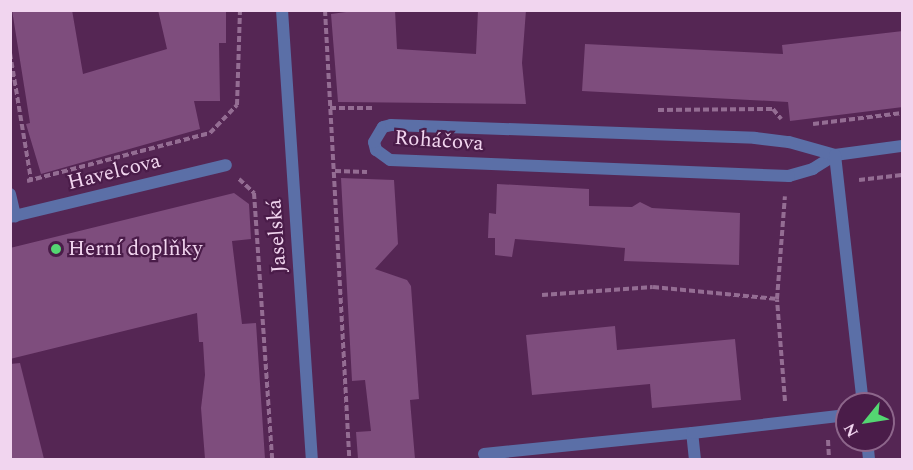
<!DOCTYPE html>
<meta charset="utf-8">
<style>
body{margin:0}
#map{position:relative;width:913px;height:470px;overflow:hidden;background:#552654;font-family:Spectral,serif}
div>[style]{position:absolute}
[style*='--x']{left:calc(var(--x)*1px);top:calc(var(--y)*1px);width:calc(var(--w)*1px);rotate:calc(var(--a)*1deg)}
.building>*{inset:0;background:#7e4d7d}
.path>*{height:4px;margin-top:-2px;transform-origin:0;background:repeating-linear-gradient(90deg,#946d93 0 6px,transparent 0 9px)}
.minor>*{height:12px;margin:-6px;padding:0 6px;transform-origin:6px;border-radius:6px;background:#5b6fa7}
.tertiary>*{height:12px;margin:-6px;padding:0 6px;transform-origin:6px;border-radius:6px;background:#5b6fa7}
.dots>*{width:16px;height:16px;translate:-50% -50%;box-sizing:border-box;border:3px solid #4a1c49;border-radius:50%}
span{translate:-50% -50%;white-space:nowrap;text-align:center;line-height:1.15;-webkit-text-stroke:4.5px #4a1c49;paint-order:stroke}
.street-label{font-size:21px;color:#f1d5ef}
.poi-label{font-size:21px;color:#f1d5ef}
.left{translate:0 -50%;text-align:left}
.frame{position:absolute;inset:0;border:12px solid #f1d5ef;pointer-events:none}
.north{position:absolute;left:835px;top:392px;width:60px;height:60px;box-sizing:border-box;background:#4a1c49;border:2px solid #8d668b;border-radius:50%;rotate:240deg;font-size:16px;font-weight:700;line-height:24px;text-align:center;color:#f1d5ef}
.north::after{content:'';display:block;margin:auto;width:21px;height:27px;background:#54d672;clip-path:polygon(50% 0,100% 100%,50% 72%,0 100%)}
</style>
<div id="map">
<div class="building">
<i style="clip-path:polygon(12px 10px,72px 10px,83px 74px,167px 49px,158px 10px,226px 10px,226px 43px,219px 43px,220px 101px,194px 101px,200px 129px,41px 174px,26px 124px,30px 123px)"></i>
<i style="clip-path:polygon(361px 10px,395px 10px,397px 49px,476px 54px,478px 10px,526px 10px,522px 63px,526px 104px,338px 102px,331px 14px)"></i>
<i style="clip-path:polygon(903px 31px,903px 107px,790px 121px,788px 102px,582px 91px,585px 44px,783px 54px,782px 45px)"></i>
<i style="clip-path:polygon(341px 178px,394px 180px,398px 244px,375px 269px,407px 280px,411px 286px,419px 399px,410px 400px,415px 459px,358px 459px,356px 432px,371px 431px,365px 380px,352px 381px)"></i>
<i style="clip-path:polygon(497px 184px,589px 189px,589px 206px,632px 207px,640px 202px,652px 208px,740px 213px,739px 265px,624px 261px,625px 248px,515px 239px,512px 257px,495px 255px,495px 238px,488px 238px,489px 213px,496px 214px)"></i>
<i style="clip-path:polygon(234px 193px,249px 204px,251px 239px,232px 241px,242px 324px,256px 323px,265px 459px,205px 459px,201px 408px,205px 375px,203px 342px,199px 342px,197px 313px,10px 359px,10px 248px)"></i>
<i style="clip-path:polygon(615px 326px,617px 350px,735px 339px,741px 400px,652px 408px,650px 384px,532px 395px,526px 335px)"></i>
<i style="clip-path:polygon(20px 363px,44px 459px,10px 459px,10px 364px)"></i>
</div>
<div class="path">
<i style="--x:325;--y:10;--w:451;--a:86.9"></i>
<i style="--x:10;--y:53;--w:129;--a:80.6"></i>
<i style="--x:330;--y:108;--w:42;--a:0"></i>
<i style="--x:658;--y:110;--w:115;--a:-0.5"></i>
<i style="--x:773;--y:109;--w:13;--a:51"></i>
<i style="--x:813;--y:124;--w:90;--a:-7"></i>
<i style="--x:335;--y:171;--w:32;--a:2"></i>
<i style="--x:239;--y:179;--w:21;--a:43"></i>
<i style="--x:254;--y:193;--w:268;--a:86.1"></i>
<i style="--x:859;--y:180;--w:43;--a:-6.6"></i>
<i style="--x:27;--y:181;--w:189;--a:-14.7"></i>
<i style="--x:210;--y:133;--w:39;--a:-46"></i>
<i style="--x:237;--y:105;--w:95;--a:-88.2"></i>
<i style="--x:542;--y:295;--w:111;--a:-4.1"></i>
<i style="--x:653;--y:287;--w:125;--a:5.5"></i>
<i style="--x:785;--y:401;--w:102;--a:-94.5"></i>
<i style="--x:777;--y:299;--w:103;--a:-85.6"></i>
<i style="--x:828;--y:440;--w:20;--a:87"></i>
</div>
<div class="minor">
<i style="--x:835;--y:155;--w:26;--a:148"></i>
<i style="--x:813;--y:169;--w:25;--a:164"></i>
<i style="--x:789;--y:176;--w:399;--a:-177.7"></i>
<i style="--x:390;--y:160;--w:17;--a:-144"></i>
<i style="--x:376;--y:150;--w:8;--a:-104"></i>
<i style="--x:374;--y:142;--w:17;--a:-59"></i>
<i style="--x:383;--y:127;--w:8;--a:-14"></i>
<i style="--x:391;--y:125;--w:364;--a:2"></i>
<i style="--x:755;--y:138;--w:34;--a:7"></i>
<i style="--x:789;--y:142;--w:48;--a:15.8"></i>
<i style="--x:835;--y:155;--w:68;--a:-7.7"></i>
<i style="--x:835;--y:155;--w:251;--a:83.6"></i>
<i style="--x:10;--y:194;--w:23;--a:77"></i>
<i style="--x:10;--y:217;--w:222;--a:-13.5"></i>
<i style="--x:867;--y:440;--w:20;--a:84"></i>
<i style="--x:484;--y:454;--w:209;--a:-5.8"></i>
<i style="--x:695;--y:460;--w:27;--a:-96"></i>
<i style="--x:692;--y:433;--w:156;--a:-6.6"></i>
</div>
<div class="tertiary">
<i style="--x:282;--y:10;--w:451;--a:86.2"></i>
</div>
<div class="dots">
<i style="left:56px;top:249px;background:#54d672"></i>
</div>
<div class="street-label">
<span style="left:439px;top:141px;rotate:4deg">Roháčova</span>
<span style="left:114px;top:172px;rotate:-14deg">Havelcova</span>
<span style="left:277px;top:236px;rotate:-94deg">Jaselská</span>
</div>
<div class="poi-label">
<span class="left" style="left:68px;top:249px">Herní doplňky</span>
</div>
<div class="frame"></div>
<div class="north">N</div>
</div>
